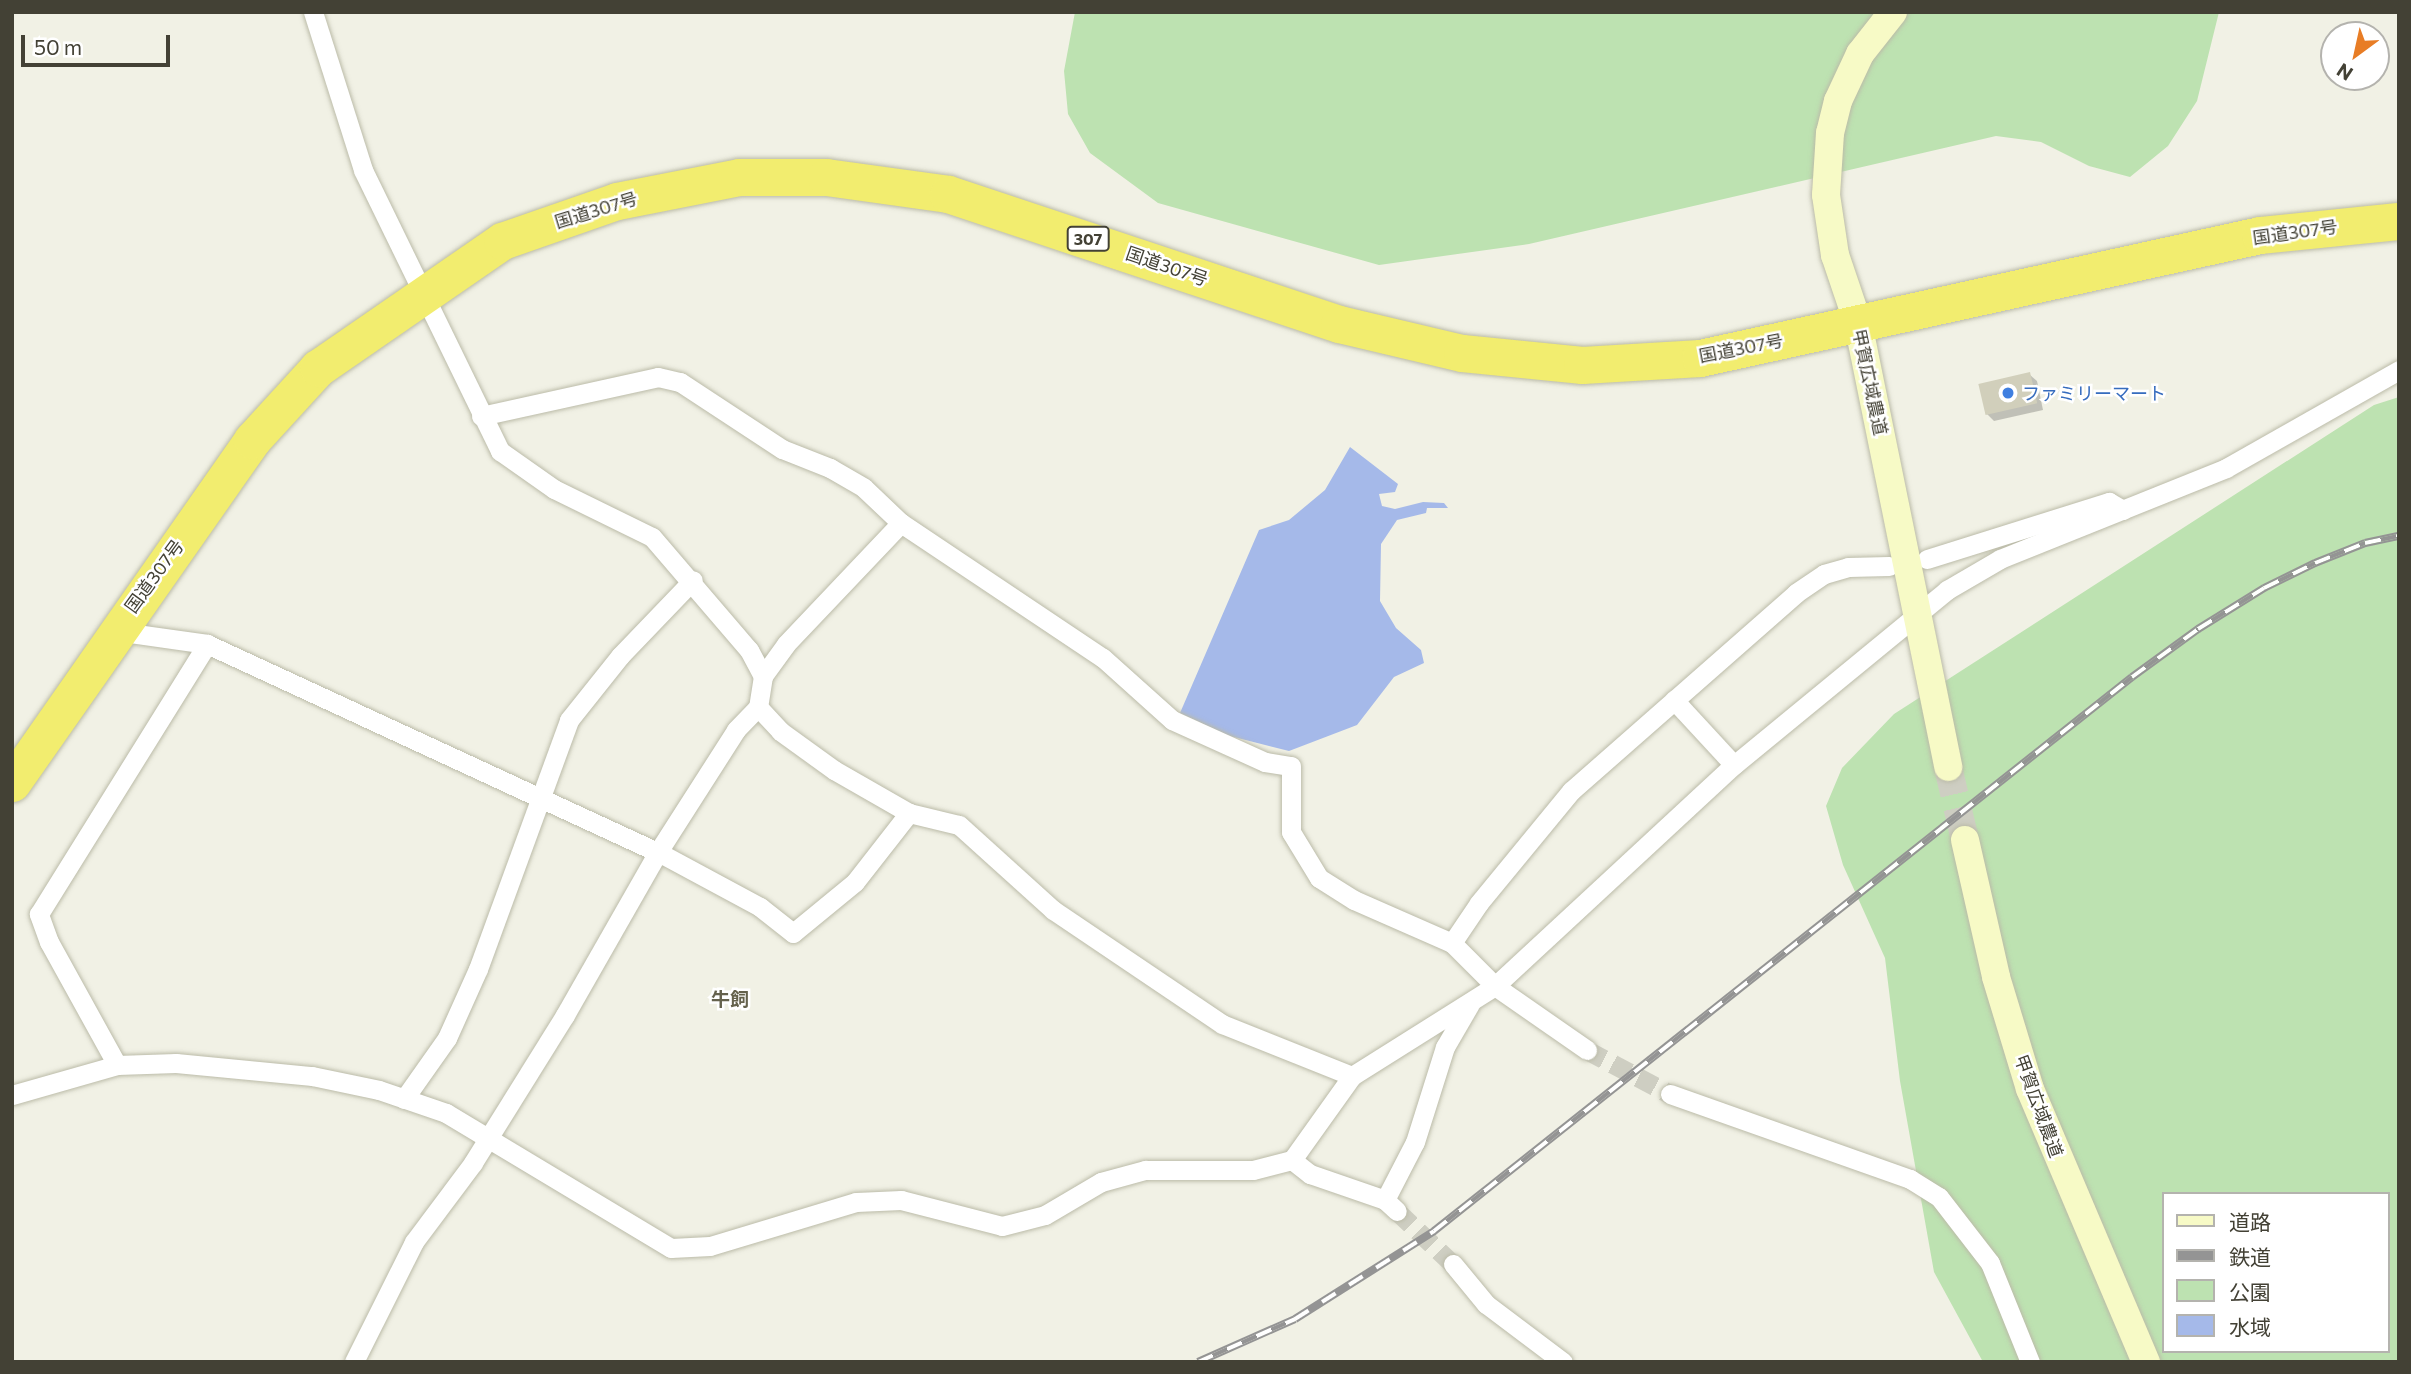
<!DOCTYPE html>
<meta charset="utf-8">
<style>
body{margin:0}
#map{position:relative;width:2411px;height:1374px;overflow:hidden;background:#f1f1e5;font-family:Commissioner,"Noto Sans JP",sans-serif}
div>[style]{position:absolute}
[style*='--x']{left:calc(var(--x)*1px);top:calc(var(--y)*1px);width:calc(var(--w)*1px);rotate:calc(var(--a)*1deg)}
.green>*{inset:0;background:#bde2b1}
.water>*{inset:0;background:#a5b9e9}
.shadow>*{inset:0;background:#0003}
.building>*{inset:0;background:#d1cfbb;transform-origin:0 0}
.street-tunnel>*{height:19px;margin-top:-9.5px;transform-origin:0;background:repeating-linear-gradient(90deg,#cecec2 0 19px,transparent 0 29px)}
.secondary-tunnel>*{height:28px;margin-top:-14px;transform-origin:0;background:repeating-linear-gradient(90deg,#cecec2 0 28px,transparent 0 42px)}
.roads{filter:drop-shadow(0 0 2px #bbbba8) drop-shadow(0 0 2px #bbbba8)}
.street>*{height:19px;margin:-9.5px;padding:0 9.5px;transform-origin:9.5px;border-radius:9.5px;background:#fff}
.secondary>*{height:28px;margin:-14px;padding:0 14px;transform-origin:14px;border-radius:14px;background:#f7fac6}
.highway>*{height:37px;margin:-18.5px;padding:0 18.5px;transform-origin:18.5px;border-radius:18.5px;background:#f2ed6f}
.rail>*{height:8px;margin-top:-4px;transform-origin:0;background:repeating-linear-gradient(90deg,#fff 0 16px,#949494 0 32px);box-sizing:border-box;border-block:2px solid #949494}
.dots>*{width:19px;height:19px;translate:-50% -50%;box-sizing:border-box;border:4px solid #fff;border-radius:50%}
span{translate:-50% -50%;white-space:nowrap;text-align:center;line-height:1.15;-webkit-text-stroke:5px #fff;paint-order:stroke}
.shield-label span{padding:2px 5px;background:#fff;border:2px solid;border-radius:5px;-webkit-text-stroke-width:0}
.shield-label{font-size:16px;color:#434135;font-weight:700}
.street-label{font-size:18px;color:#434135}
.shop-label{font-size:18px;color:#366cbe}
.left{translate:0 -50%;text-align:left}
.neighbourhood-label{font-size:19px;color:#65624d;font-weight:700}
.frame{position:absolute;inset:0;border:14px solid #434135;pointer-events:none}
.legend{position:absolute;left:2162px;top:1192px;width:228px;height:161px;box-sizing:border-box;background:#fff;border:2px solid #b4b3ae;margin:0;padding:9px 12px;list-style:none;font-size:21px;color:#434135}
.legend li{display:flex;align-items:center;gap:14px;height:35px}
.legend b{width:35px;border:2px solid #b4b3ae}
.north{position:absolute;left:2320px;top:21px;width:70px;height:70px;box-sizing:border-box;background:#fff;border:2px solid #b4b3ae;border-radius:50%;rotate:213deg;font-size:19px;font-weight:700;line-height:28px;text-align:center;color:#434135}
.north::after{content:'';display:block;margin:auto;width:24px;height:32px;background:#e87d25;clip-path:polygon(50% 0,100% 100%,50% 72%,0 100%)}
.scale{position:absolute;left:21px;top:35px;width:149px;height:32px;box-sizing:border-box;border:4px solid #434135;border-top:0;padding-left:9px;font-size:21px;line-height:24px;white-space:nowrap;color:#434135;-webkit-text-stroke:5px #fff;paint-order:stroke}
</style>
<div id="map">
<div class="green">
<i style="clip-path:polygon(1075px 12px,2219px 12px,2197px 101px,2168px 146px,2130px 177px,2089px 166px,2041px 142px,1996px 136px,1529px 244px,1379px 265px,1158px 203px,1090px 153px,1068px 114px,1064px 71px)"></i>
<i style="clip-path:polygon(evenodd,2399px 397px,2399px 1362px,1983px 1362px,1934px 1272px,1900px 1081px,1885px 958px,1843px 865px,1826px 806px,1842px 768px,1894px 714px,2374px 405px,2399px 397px,2164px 1194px,2388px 1194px,2388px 1351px,2164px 1351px,2164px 1194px)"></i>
</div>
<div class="water">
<i style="clip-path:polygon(1350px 447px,1398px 484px,1395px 492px,1379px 494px,1382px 506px,1395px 509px,1423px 502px,1444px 503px,1448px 508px,1427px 508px,1426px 513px,1397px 520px,1381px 544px,1380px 601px,1396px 628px,1421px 650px,1424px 663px,1394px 677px,1357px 725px,1289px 751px,1226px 735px,1180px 713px,1259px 530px,1289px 520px,1325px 490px)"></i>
</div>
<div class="shadow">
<i style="clip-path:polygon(2029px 374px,2037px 381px,2043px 410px,1994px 421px,1987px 414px)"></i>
</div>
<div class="building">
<i style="left:2030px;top:372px;width:32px;height:53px;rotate:77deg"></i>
</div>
<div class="street-tunnel">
<i style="--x:1587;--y:1050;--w:94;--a:27.9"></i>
<i style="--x:1397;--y:1211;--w:77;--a:43.4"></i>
</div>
<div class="secondary-tunnel">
<i style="--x:1948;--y:767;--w:75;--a:76.9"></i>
</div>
<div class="roads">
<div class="street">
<i style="--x:313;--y:12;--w:166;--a:72.4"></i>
<i style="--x:363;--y:170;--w:313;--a:64"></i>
<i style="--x:500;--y:451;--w:66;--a:35.1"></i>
<i style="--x:554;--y:489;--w:109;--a:26.1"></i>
<i style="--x:652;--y:537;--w:149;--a:49.4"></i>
<i style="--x:749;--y:650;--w:30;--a:62"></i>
<i style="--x:763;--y:676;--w:31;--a:99"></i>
<i style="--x:758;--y:707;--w:32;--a:134"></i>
<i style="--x:736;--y:730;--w:145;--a:122.6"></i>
<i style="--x:658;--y:852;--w:188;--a:119.7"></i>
<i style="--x:565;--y:1015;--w:174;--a:121.9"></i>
<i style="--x:473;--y:1163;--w:99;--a:126.8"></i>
<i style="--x:414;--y:1242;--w:134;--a:116.6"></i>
<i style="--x:481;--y:416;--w:181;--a:-12.4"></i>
<i style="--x:658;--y:377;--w:23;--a:13"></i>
<i style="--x:680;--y:382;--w:122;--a:33.3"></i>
<i style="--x:782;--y:449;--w:52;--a:21.6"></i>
<i style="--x:830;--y:468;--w:39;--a:30"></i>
<i style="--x:864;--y:488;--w:51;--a:43.4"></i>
<i style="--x:901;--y:523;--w:243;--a:33.8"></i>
<i style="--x:1103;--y:658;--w:93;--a:41.9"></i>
<i style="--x:1172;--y:720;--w:102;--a:24.3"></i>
<i style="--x:1265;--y:762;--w:26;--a:9"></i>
<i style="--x:1291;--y:766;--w:66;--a:90"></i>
<i style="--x:1291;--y:832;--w:54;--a:58.7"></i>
<i style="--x:1319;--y:878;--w:41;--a:32.2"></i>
<i style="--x:1354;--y:900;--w:107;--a:23.7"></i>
<i style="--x:1452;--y:943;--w:61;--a:45"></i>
<i style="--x:1495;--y:986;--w:112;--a:34.8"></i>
<i style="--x:1927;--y:559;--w:191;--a:-17.4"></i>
<i style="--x:2109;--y:502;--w:16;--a:30"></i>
<i style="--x:115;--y:631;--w:93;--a:8"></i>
<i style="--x:207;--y:644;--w:497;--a:24.8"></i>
<i style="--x:658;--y:852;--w:116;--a:28.3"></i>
<i style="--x:760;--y:907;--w:42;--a:38.2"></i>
<i style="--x:793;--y:933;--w:80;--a:-39.4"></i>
<i style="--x:855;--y:882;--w:88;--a:-52"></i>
<i style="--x:763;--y:676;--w:39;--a:-54"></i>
<i style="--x:786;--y:644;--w:167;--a:-46.5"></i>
<i style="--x:1674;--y:700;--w:88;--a:47.3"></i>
<i style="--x:758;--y:707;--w:33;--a:47"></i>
<i style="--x:780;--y:731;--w:67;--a:35.8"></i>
<i style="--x:834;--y:770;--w:86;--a:29.8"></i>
<i style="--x:909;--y:813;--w:51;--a:13.5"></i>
<i style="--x:959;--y:825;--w:127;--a:42.1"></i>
<i style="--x:1053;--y:910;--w:204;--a:34"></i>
<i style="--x:1222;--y:1024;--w:140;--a:21.8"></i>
<i style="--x:1452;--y:943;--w:48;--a:-56"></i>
<i style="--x:1479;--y:903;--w:145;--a:-50.6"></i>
<i style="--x:1571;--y:791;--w:300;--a:-41.3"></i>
<i style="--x:1796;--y:593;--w:34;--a:-34"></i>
<i style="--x:1824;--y:574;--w:25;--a:-16"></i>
<i style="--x:1848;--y:567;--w:41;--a:-1.4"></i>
<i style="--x:117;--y:1065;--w:141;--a:-118.9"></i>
<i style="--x:49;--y:942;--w:30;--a:-110"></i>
<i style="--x:39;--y:914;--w:318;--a:-58.1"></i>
<i style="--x:1670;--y:1094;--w:255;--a:19.5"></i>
<i style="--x:1910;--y:1179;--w:34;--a:32"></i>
<i style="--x:1939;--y:1197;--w:83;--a:52.3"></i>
<i style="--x:1990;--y:1263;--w:107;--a:68"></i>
<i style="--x:12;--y:1095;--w:109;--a:-15.9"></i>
<i style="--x:117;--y:1065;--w:59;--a:-1.9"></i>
<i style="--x:176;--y:1063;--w:137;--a:5.5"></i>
<i style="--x:312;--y:1076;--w:68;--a:11.8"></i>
<i style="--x:379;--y:1090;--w:71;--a:18.9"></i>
<i style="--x:446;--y:1113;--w:262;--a:31"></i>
<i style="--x:671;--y:1248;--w:39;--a:-3"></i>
<i style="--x:710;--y:1246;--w:152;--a:-16.8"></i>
<i style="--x:856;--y:1202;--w:45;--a:-2.5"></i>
<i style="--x:901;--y:1200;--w:104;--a:14.4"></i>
<i style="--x:1002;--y:1226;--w:44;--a:-14.3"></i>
<i style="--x:1045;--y:1215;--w:65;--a:-30.5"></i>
<i style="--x:1101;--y:1182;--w:46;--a:-15.3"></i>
<i style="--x:1145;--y:1170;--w:108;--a:0"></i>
<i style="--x:1253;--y:1170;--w:40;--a:-14.4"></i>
<i style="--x:1292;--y:1160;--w:103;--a:-54.5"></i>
<i style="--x:1352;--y:1076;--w:169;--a:-32.2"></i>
<i style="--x:1495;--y:986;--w:326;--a:-42.8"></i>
<i style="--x:1734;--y:765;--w:276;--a:-39.4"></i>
<i style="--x:1947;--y:590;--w:61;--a:-30.3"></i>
<i style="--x:2000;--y:559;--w:244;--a:-21.9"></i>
<i style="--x:2226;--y:468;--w:199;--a:-29.5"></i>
<i style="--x:404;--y:1099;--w:75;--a:-54.8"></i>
<i style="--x:447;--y:1038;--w:76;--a:-65.8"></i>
<i style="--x:478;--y:969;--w:265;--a:-69.9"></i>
<i style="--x:569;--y:720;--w:82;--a:-51.4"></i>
<i style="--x:620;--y:656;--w:105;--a:-46.2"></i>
<i style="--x:1292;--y:1160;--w:23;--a:38"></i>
<i style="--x:1310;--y:1174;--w:79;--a:19.1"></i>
<i style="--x:1385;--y:1200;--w:16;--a:43"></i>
<i style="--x:1385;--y:1200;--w:65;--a:-62.7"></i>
<i style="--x:1415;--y:1142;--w:100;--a:-72.5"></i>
<i style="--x:1445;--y:1047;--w:50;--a:-59.8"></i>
<i style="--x:1453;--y:1264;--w:52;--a:50.5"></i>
<i style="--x:1486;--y:1304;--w:96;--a:37"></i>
</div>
<div class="secondary">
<i style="--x:1893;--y:12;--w:53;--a:128.2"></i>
<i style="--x:1860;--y:54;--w:52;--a:115.1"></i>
<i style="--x:1838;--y:101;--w:33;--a:104"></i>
<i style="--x:1830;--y:133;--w:62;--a:93.7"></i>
<i style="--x:1826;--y:195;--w:61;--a:81.5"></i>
<i style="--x:1835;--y:255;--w:72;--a:71.3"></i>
<i style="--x:1858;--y:323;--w:453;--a:78.5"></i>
<i style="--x:1965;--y:840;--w:140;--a:77.2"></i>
<i style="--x:1996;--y:977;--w:117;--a:73.1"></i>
<i style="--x:2030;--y:1089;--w:297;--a:67"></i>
</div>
<div class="highway">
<i style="--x:12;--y:783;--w:419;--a:-55"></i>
<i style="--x:252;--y:440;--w:98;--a:-47.5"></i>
<i style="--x:318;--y:368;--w:224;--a:-34.6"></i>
<i style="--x:502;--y:241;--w:122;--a:-19.2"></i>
<i style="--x:617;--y:201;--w:124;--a:-11.1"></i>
<i style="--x:739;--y:177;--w:87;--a:0"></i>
<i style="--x:826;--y:177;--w:123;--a:7.9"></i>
<i style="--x:948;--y:194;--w:412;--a:18.4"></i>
<i style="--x:1339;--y:324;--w:126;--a:13.3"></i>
<i style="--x:1462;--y:353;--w:121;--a:5.7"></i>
<i style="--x:1582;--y:365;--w:118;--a:-3.4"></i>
<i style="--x:1700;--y:358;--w:573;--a:-12.39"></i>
<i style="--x:2260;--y:235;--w:140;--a:-5.8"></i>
</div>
</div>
<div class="rail">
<i style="--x:1198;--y:1362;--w:106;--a:-23.9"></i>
<i style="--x:1295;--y:1319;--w:165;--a:-32.3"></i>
<i style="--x:1434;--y:1231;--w:891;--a:-38.44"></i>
<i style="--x:2132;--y:677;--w:82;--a:-36"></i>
<i style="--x:2198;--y:629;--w:78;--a:-31.8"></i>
<i style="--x:2264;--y:588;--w:57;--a:-26.1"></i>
<i style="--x:2315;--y:563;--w:54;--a:-21.8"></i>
<i style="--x:2365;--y:543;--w:35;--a:-12"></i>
</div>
<div class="dots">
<i style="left:2008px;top:393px;background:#3f7fe0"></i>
</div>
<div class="shield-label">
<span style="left:1088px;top:239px">307</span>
</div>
<div class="street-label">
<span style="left:596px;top:210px;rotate:-17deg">国道307号</span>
<span style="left:2295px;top:232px;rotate:-8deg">国道307号</span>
<span style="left:1167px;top:266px;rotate:19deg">国道307号</span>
<span style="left:1741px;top:348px;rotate:-11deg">国道307号</span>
<span style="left:1870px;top:382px;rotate:78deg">甲賀広域農道</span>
<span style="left:154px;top:576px;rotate:-54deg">国道307号</span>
<span style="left:2039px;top:1106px;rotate:70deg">甲賀広域農道</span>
</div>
<div class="shop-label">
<span class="left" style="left:2022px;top:393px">ファミリーマート</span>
</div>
<div class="neighbourhood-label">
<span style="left:730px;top:999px">牛飼</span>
</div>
<div class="frame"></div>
<ul class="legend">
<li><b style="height:9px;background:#f7fac6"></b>道路</li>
<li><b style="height:9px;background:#949494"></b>鉄道</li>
<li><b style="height:19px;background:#bde2b1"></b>公園</li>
<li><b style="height:19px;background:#a5b9e9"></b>水域</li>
</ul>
<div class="north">N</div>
<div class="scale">50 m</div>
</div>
